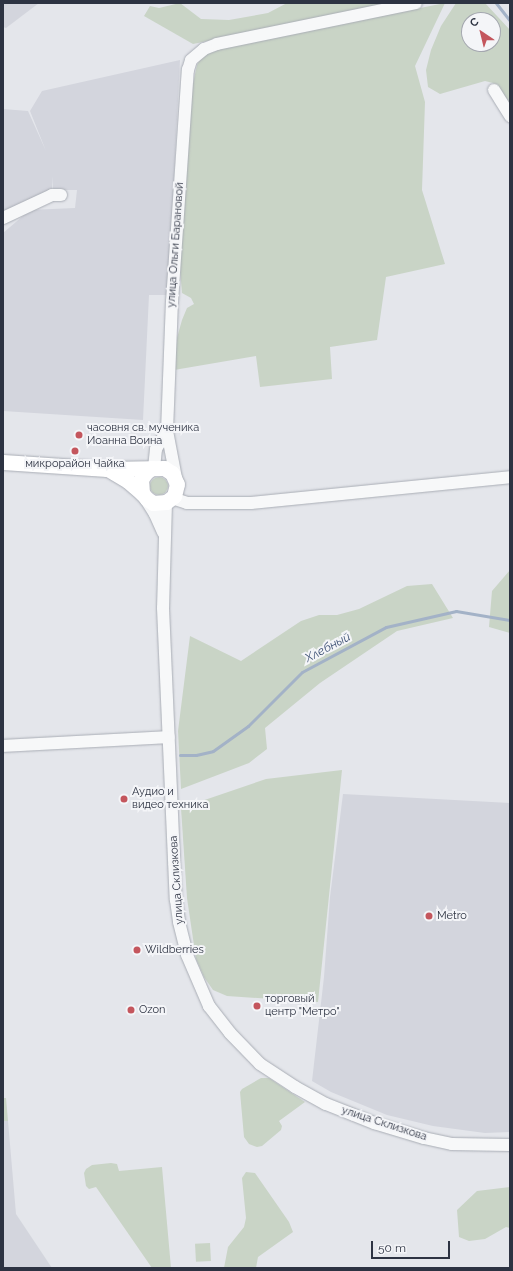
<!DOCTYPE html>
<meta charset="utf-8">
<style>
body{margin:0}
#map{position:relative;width:513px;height:1271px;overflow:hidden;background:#e4e6eb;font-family:Raleway,sans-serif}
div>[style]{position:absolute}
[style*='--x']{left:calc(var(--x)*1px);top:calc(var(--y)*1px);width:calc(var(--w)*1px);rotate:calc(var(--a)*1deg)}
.built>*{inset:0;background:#d3d5dd}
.green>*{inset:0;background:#c9d4c6;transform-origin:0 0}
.round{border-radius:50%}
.stream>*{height:3px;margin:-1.5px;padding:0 1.5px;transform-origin:1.5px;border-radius:1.5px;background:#a3b2c7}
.roads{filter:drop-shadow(0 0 1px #a9adb5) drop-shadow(0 0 1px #a9adb5)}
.minor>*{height:12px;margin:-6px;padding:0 6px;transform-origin:6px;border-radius:6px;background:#f7f8f9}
.major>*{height:15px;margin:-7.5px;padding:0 7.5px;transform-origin:7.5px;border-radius:7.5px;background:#fff}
.dots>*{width:11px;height:11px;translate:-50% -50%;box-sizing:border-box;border:2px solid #f4f5f8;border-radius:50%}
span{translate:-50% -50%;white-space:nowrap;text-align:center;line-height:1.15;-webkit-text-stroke:4px #f4f5f8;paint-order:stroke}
.street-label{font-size:11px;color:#2d3342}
.poi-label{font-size:11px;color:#2d3342}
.left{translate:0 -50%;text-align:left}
.water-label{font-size:12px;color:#3b4f73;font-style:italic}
.frame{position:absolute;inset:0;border:4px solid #2d3342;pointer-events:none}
.north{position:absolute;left:461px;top:12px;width:40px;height:40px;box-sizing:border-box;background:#f4f5f8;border:1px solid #a4a7af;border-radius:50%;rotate:325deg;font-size:11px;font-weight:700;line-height:16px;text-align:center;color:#2d3342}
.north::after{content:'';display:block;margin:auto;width:14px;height:18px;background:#c4565d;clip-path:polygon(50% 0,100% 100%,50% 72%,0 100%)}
.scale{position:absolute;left:371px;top:1241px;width:79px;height:18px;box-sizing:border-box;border:2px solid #2d3342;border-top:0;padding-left:5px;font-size:12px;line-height:14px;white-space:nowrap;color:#2d3342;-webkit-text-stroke:3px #f4f5f8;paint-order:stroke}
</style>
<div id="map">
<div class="built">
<i style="clip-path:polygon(3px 3px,39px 3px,6px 28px,3px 27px)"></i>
<i style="clip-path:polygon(180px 60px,168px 295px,149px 295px,143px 420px,3px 411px,3px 233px,30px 210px,75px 208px,77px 190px,53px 190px,52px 176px,52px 190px,3px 213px,3px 109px,28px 111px,46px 151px,30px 111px,42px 91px)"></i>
<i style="clip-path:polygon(343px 794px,510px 803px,510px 1132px,485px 1133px,433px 1126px,387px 1115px,331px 1092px,312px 1081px,324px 977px,330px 897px)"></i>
<i style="clip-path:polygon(3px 1121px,8px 1121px,16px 1214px,52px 1268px,3px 1268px)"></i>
</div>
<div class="green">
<i style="clip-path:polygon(180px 3px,201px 19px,229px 20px,268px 13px,287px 3px,392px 3px,193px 44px,144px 16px,150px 6px,159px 8px)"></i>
<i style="clip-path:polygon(445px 3px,415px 66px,425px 102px,422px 190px,445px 264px,386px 277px,377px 340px,330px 347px,332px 379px,260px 387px,256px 356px,174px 370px,177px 338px,182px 320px,187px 308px,194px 304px,191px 298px,182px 293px,179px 256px,191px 93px,197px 65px,201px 58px,212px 50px)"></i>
<i style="clip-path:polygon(evenodd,456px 3px,485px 3px,510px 30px,510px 109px,493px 83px,485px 81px,440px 94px,428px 87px,426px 70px,431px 50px,441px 26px,456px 3px,469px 20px,493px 20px,493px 44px,469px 44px,469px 20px)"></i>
<i class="round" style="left:150px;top:477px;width:18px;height:18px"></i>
<i style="clip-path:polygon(510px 570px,510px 633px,489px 627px,492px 591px)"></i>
<i style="clip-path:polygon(432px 584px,453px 618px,397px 631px,320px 683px,265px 728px,267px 749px,249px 763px,181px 789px,178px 731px,190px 636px,241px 661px,301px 621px,319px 615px,337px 615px,359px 609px,407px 586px)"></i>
<i style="clip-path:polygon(342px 770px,318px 1002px,227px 996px,213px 990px,204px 977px,196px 959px,187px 898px,181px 808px,266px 779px)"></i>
<i style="clip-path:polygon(261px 1078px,269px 1078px,305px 1102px,279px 1121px,282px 1126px,281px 1130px,262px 1146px,257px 1147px,249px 1144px,244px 1137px,240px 1092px,242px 1089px)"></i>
<i style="clip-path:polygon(3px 1098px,6px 1098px,8px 1121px,3px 1121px)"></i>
<i style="clip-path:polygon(111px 1163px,117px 1164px,119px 1171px,162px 1167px,171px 1268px,152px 1268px,96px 1187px,89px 1189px,86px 1186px,84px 1173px,86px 1169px,92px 1165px)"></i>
<i style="clip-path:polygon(246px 1172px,255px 1173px,289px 1222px,293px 1232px,258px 1257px,256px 1268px,224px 1268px,228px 1247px,244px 1227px,246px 1218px,242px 1178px)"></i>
<i style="clip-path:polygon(510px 1187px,510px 1228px,506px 1227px,485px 1239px,469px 1241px,459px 1237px,457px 1210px,477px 1191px)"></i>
<i style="left:210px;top:1243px;width:18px;height:15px;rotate:87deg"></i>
</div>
<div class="stream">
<i style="--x:496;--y:3;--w:23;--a:52"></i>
<i style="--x:180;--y:755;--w:16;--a:0"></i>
<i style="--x:196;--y:755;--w:17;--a:-13"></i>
<i style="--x:213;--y:751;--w:43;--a:-35.5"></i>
<i style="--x:248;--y:726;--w:76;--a:-45"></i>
<i style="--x:302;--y:672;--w:95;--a:-28.2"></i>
<i style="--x:386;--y:627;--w:72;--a:-12.9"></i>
<i style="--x:456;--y:611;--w:55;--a:9.5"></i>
</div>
<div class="roads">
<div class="minor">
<i style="--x:494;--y:90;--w:31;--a:58"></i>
<i style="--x:3;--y:218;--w:54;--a:-25.1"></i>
<i style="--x:52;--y:195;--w:9;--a:0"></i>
<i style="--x:154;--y:468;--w:19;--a:-84"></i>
<i style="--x:156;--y:449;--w:21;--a:-59"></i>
<i style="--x:176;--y:478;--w:48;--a:-100.8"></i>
<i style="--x:167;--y:431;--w:129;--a:-87.8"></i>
<i style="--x:172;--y:302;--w:233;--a:-86.1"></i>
<i style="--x:188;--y:70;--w:10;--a:-73"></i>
<i style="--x:191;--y:60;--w:17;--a:-40"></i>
<i style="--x:204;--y:49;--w:14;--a:-21"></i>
<i style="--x:217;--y:44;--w:203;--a:-11.6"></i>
<i style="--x:145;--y:498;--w:19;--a:58"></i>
<i style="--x:155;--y:514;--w:20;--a:66"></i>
<i style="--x:172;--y:498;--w:16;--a:18"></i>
<i style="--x:187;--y:503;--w:64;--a:0"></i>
<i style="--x:251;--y:503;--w:260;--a:-5.7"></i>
<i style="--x:166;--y:502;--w:106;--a:91.6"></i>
<i style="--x:163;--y:608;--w:292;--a:87.5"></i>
<i style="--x:176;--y:900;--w:22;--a:82"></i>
<i style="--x:179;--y:922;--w:34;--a:76"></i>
<i style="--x:187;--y:955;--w:56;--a:66.7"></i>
<i style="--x:209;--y:1006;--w:34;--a:52"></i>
<i style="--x:230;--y:1033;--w:43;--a:45.9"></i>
<i style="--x:260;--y:1064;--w:42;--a:33.3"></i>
<i style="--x:295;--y:1087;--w:35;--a:29"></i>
<i style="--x:326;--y:1104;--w:52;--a:21.6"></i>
<i style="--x:374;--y:1123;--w:52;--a:16.7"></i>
<i style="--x:424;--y:1138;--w:29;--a:12"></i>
<i style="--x:452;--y:1144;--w:58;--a:1"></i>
<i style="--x:3;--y:746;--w:166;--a:-3.1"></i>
</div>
<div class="major">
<i style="--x:3;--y:462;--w:104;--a:3.9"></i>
<i style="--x:107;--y:469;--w:57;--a:-1"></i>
<i style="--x:164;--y:468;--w:9;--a:32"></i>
<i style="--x:172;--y:473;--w:12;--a:66"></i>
<i style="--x:177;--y:484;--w:12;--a:104"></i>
<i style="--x:174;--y:496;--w:10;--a:143"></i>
<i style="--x:166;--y:502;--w:13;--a:176"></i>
<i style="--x:153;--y:503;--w:7;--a:-146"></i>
<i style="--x:147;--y:499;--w:8;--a:-130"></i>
<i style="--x:142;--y:493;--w:14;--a:-94"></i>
<i style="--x:141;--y:479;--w:9;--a:-54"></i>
<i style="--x:146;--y:472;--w:7;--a:-34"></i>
<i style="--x:108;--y:469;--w:23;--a:31"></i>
<i style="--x:128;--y:481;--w:18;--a:41"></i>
</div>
</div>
<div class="dots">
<i style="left:79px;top:435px;background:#c4565d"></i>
<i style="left:75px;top:451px;background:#c4565d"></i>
<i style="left:124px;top:799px;background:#c4565d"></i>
<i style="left:429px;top:916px;background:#c4565d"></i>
<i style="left:137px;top:950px;background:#c4565d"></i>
<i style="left:257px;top:1006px;background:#c4565d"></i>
<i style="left:131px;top:1010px;background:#c4565d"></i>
</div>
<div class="street-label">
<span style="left:176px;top:245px;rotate:-86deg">улица Ольги Барановой</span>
<span style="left:177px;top:880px;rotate:-94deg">улица Склизкова</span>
<span style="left:384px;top:1124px;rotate:18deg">улица Склизкова</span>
</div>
<div class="poi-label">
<span class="left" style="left:87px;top:435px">часовня св. мученика<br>Иоанна Воина</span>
<span style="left:75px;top:464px">микрорайон Чайка</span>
<span class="left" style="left:132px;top:799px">Аудио и<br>видео техника</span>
<span class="left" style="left:437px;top:916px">Metro</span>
<span class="left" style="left:145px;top:950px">Wildberries</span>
<span class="left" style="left:265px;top:1006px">торговый<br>центр "Метро"</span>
<span class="left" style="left:139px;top:1010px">Ozon</span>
</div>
<div class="water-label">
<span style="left:328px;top:648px;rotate:-28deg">Хлебный</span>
</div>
<div class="frame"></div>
<div class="north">С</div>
<div class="scale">50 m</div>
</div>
